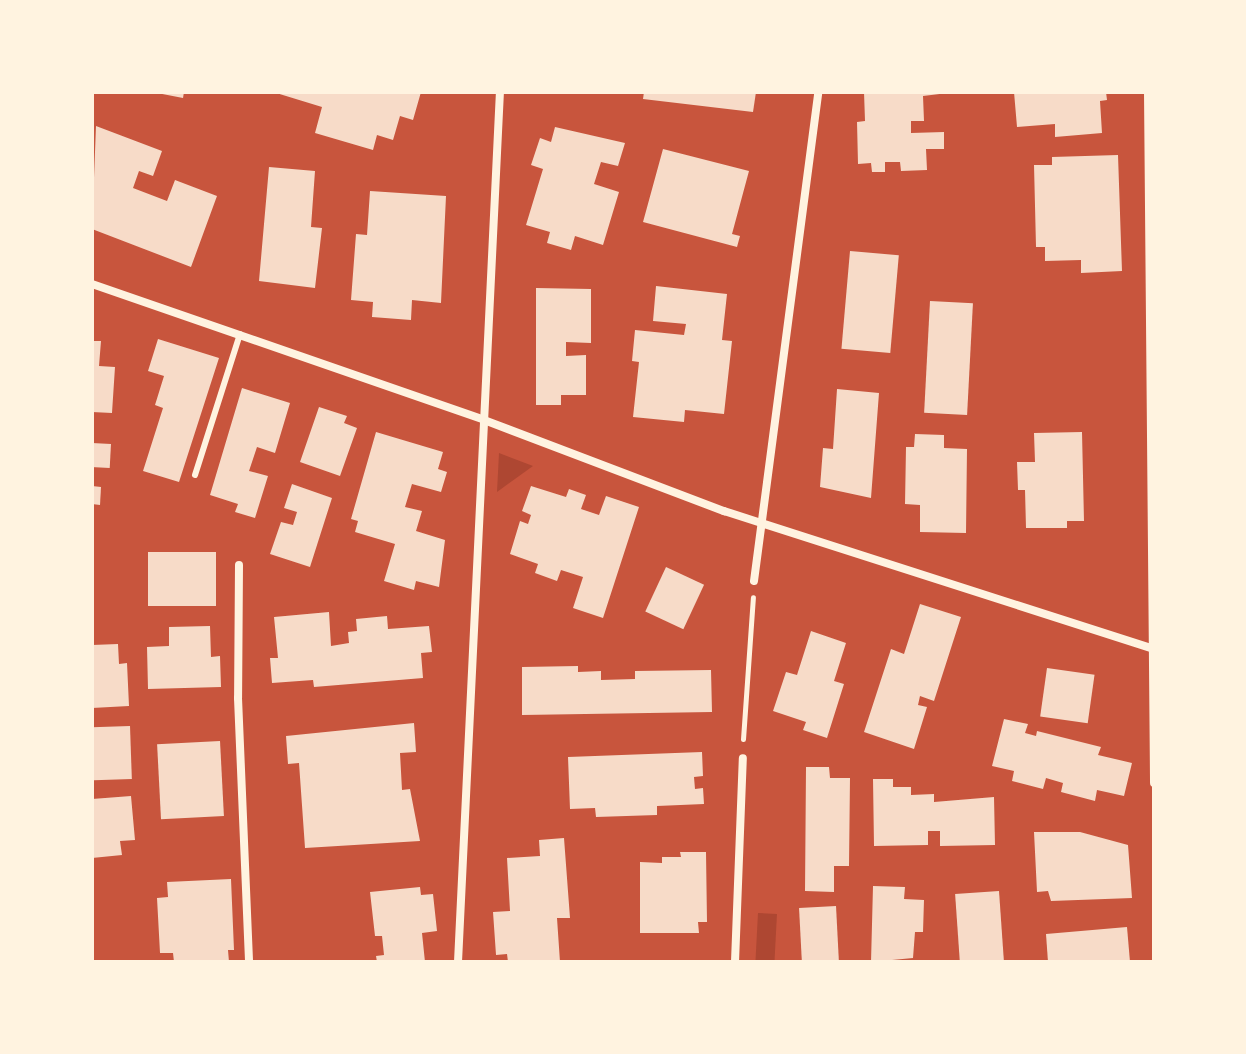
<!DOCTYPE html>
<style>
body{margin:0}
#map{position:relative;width:1246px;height:1054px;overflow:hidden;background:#c8553d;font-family:Barlow,sans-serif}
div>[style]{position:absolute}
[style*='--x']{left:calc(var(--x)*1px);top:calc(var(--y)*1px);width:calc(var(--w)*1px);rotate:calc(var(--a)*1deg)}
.green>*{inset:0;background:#ae4732;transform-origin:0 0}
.building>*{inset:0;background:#f7dbc8;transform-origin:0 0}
.path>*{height:5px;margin:-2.5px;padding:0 2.5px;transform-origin:2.5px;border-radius:2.5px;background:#fff3e0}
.service>*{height:6px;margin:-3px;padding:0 3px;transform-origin:3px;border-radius:3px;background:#fff3e0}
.minor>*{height:8px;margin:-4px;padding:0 4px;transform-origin:4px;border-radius:4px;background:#fff3e0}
span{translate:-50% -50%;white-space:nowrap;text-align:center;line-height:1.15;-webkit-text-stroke:6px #fff3e0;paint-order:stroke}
.frame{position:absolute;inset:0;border:94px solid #fff3e0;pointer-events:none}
</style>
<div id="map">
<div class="green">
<i style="clip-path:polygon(499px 453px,533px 466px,497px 492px)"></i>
<i style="left:758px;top:913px;width:19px;height:49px;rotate:3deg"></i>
</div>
<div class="building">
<i style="clip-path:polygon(152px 92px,184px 92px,183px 98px)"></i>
<i style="clip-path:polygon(273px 92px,421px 92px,413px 120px,400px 116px,393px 140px,377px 135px,373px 150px,315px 133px,322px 107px)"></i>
<i style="clip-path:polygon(644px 92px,756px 92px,753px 112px,643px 99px)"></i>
<i style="clip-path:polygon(864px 92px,956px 92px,923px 96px,924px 121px,911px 121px,911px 133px,944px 132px,944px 149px,926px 149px,927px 170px,901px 171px,900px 162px,885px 162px,885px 172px,872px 172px,871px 163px,858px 164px,857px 122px,865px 121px)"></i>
<i style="clip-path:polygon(1014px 92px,1106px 92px,1107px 100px,1100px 101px,1102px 133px,1055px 137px,1055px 124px,1017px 127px)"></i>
<i style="clip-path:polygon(96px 126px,162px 151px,153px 176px,139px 171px,133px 188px,167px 201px,175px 180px,217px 196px,191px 267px,92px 229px)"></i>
<i style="clip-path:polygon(555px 127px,625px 143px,618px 166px,601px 162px,594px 184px,619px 192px,603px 245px,575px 236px,571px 250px,547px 243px,550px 232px,526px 225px,543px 169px,531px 165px,540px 138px,551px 142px)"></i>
<i style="clip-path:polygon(663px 149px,749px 171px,732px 234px,740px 236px,737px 247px,643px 222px)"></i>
<i style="clip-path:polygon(1118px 155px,1122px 271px,1081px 273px,1081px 260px,1045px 261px,1045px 247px,1036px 247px,1034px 165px,1052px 165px,1052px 157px)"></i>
<i style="clip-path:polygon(269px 167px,315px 171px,311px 227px,322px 228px,315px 288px,259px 281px)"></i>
<i style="clip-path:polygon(370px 191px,446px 196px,441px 303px,412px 300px,411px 320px,372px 317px,373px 302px,351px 300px,356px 234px,367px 235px)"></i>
<i style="left:850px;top:251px;width:49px;height:98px;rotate:5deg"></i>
<i style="clip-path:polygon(656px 286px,727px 294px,722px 340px,732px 341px,724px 414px,685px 410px,684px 422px,633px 417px,639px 362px,632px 361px,635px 330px,684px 335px,686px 324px,653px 321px)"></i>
<i style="clip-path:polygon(536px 288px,591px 289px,591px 343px,566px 342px,566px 356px,586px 355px,586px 395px,561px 395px,561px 405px,536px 405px)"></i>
<i style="left:930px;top:301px;width:43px;height:112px;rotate:3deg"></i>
<i style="clip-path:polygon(158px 339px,219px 358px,179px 482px,143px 471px,163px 408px,155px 405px,164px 376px,148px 371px)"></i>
<i style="clip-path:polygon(92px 341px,101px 341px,99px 366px,115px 367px,112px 413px,92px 412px)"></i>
<i style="clip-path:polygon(242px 388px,290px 403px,275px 453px,257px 447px,249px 471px,268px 476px,255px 518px,235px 512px,238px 504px,210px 495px)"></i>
<i style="clip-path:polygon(837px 389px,879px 393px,871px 498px,820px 487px,823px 448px,833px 449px)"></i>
<i style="clip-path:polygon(319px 407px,347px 416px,344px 423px,357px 428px,340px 476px,300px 462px)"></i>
<i style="clip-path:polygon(376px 432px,443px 452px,438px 469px,447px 472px,441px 492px,412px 484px,405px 507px,422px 511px,416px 531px,445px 540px,439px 587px,416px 581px,414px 590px,384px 581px,395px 544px,355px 532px,358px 521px,351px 519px)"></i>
<i style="clip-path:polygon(1082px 432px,1084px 521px,1067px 521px,1067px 528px,1026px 528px,1025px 490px,1018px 490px,1017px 462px,1035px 462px,1034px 433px)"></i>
<i style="clip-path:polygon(915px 434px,944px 435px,944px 448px,967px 449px,966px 533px,920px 532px,920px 505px,905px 504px,906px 447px,914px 447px)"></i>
<i style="left:92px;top:443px;width:19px;height:24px;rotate:3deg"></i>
<i style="clip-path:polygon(292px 484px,332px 498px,310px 567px,270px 554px,281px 522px,293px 525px,297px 512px,284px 508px)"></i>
<i style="clip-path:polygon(92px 486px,101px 487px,100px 505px,92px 504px)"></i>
<i style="clip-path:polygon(531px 486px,566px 497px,569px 489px,586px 495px,581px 509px,599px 515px,606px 496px,639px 507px,603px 618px,573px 608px,583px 577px,561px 570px,557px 581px,535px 573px,538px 564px,510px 554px,520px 521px,528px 524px,531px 515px,522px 511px)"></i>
<i style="left:148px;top:552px;width:68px;height:54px"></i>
<i style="left:666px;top:567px;width:42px;height:49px;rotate:25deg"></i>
<i style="clip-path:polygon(920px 604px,961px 617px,934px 701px,920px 696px,918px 705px,927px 707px,914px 749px,864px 732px,891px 649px,904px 654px)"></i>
<i style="clip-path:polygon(329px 612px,331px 646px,349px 643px,348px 632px,357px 631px,356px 619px,387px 616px,388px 629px,429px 626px,432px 652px,421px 653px,423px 678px,314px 687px,313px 680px,272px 683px,270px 658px,278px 658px,274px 617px)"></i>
<i style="clip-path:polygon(210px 626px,211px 657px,220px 656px,221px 687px,148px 689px,147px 647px,169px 646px,169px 627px)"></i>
<i style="clip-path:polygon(811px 631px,846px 643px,834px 681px,844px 684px,827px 738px,803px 730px,806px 722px,773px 711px,786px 672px,797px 675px)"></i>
<i style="clip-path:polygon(118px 644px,119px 664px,127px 663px,129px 706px,92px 708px,92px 645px)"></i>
<i style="clip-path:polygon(578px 666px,578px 672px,601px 671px,601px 680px,635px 679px,635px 671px,711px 670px,712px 712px,522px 715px,522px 667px)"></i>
<i style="left:1047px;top:668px;width:48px;height:49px;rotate:8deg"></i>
<i style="clip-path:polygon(1004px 719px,1028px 724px,1025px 733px,1036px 736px,1037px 731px,1101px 747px,1098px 755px,1132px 763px,1124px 796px,1097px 790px,1095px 801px,1061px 792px,1063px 783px,1046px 778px,1043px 789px,1012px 781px,1014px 771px,992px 766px)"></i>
<i style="clip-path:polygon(414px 723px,416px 752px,400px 753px,402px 790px,410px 789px,420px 841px,305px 848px,299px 763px,288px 764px,286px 736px)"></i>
<i style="left:130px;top:726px;width:53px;height:38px;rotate:88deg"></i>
<i style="left:220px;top:741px;width:75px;height:63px;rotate:87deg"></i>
<i style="clip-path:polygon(702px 752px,703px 776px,694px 777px,695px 789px,703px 788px,704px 804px,657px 806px,657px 815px,596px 817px,595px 808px,570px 809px,568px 757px)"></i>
<i style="clip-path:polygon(806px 767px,829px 767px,830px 778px,850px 778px,849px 866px,834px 866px,834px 892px,805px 891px)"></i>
<i style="clip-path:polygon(873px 779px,893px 779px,893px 787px,911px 787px,911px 795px,934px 794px,934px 802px,994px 797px,995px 845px,940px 846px,940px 831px,928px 831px,928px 845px,874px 846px)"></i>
<i style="clip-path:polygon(131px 796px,135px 840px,120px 841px,122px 855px,92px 858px,92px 799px)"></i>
<i style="clip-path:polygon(1034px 832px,1080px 832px,1128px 845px,1132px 898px,1051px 901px,1048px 891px,1037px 892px)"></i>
<i style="clip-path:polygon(564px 838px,570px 918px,557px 918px,560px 962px,508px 962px,507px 954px,496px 955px,493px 912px,510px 911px,507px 858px,540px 856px,539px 840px)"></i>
<i style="clip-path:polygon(680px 852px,706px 852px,707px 922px,698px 922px,699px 933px,640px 933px,640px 862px,662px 863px,662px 857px,681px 857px)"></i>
<i style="clip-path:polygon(231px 879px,234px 950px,228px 950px,229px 962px,174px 962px,173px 953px,160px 953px,157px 898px,168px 897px,167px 882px)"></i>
<i style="clip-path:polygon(873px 886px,905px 887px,904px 899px,924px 900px,923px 932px,915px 932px,913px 958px,871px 962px)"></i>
<i style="clip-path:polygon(420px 887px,421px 895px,433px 894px,437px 931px,422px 933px,425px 962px,377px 962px,376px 956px,384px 955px,382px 936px,375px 936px,370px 892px)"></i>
<i style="left:999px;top:891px;width:71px;height:44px;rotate:86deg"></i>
<i style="left:836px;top:906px;width:56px;height:37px;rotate:87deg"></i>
<i style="clip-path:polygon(1127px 927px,1130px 962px,1048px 962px,1046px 934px)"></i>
</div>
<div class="path">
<i style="--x:743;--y:739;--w:142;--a:-86"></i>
</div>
<div class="service">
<i style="--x:195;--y:475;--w:148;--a:-72.3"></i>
</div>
<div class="minor">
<i style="--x:1148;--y:92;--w:691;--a:89.5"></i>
<i style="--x:92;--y:284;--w:415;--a:19.1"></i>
<i style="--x:484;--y:420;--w:257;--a:20.8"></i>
<i style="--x:724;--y:511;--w:452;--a:17.8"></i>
<i style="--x:239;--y:565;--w:133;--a:90.4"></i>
<i style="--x:238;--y:698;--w:264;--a:87.6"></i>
<i style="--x:754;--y:581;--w:493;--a:-82.5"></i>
<i style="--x:458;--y:962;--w:871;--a:-87.24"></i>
<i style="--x:735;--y:962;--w:204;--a:-87.8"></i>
</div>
<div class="frame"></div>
</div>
